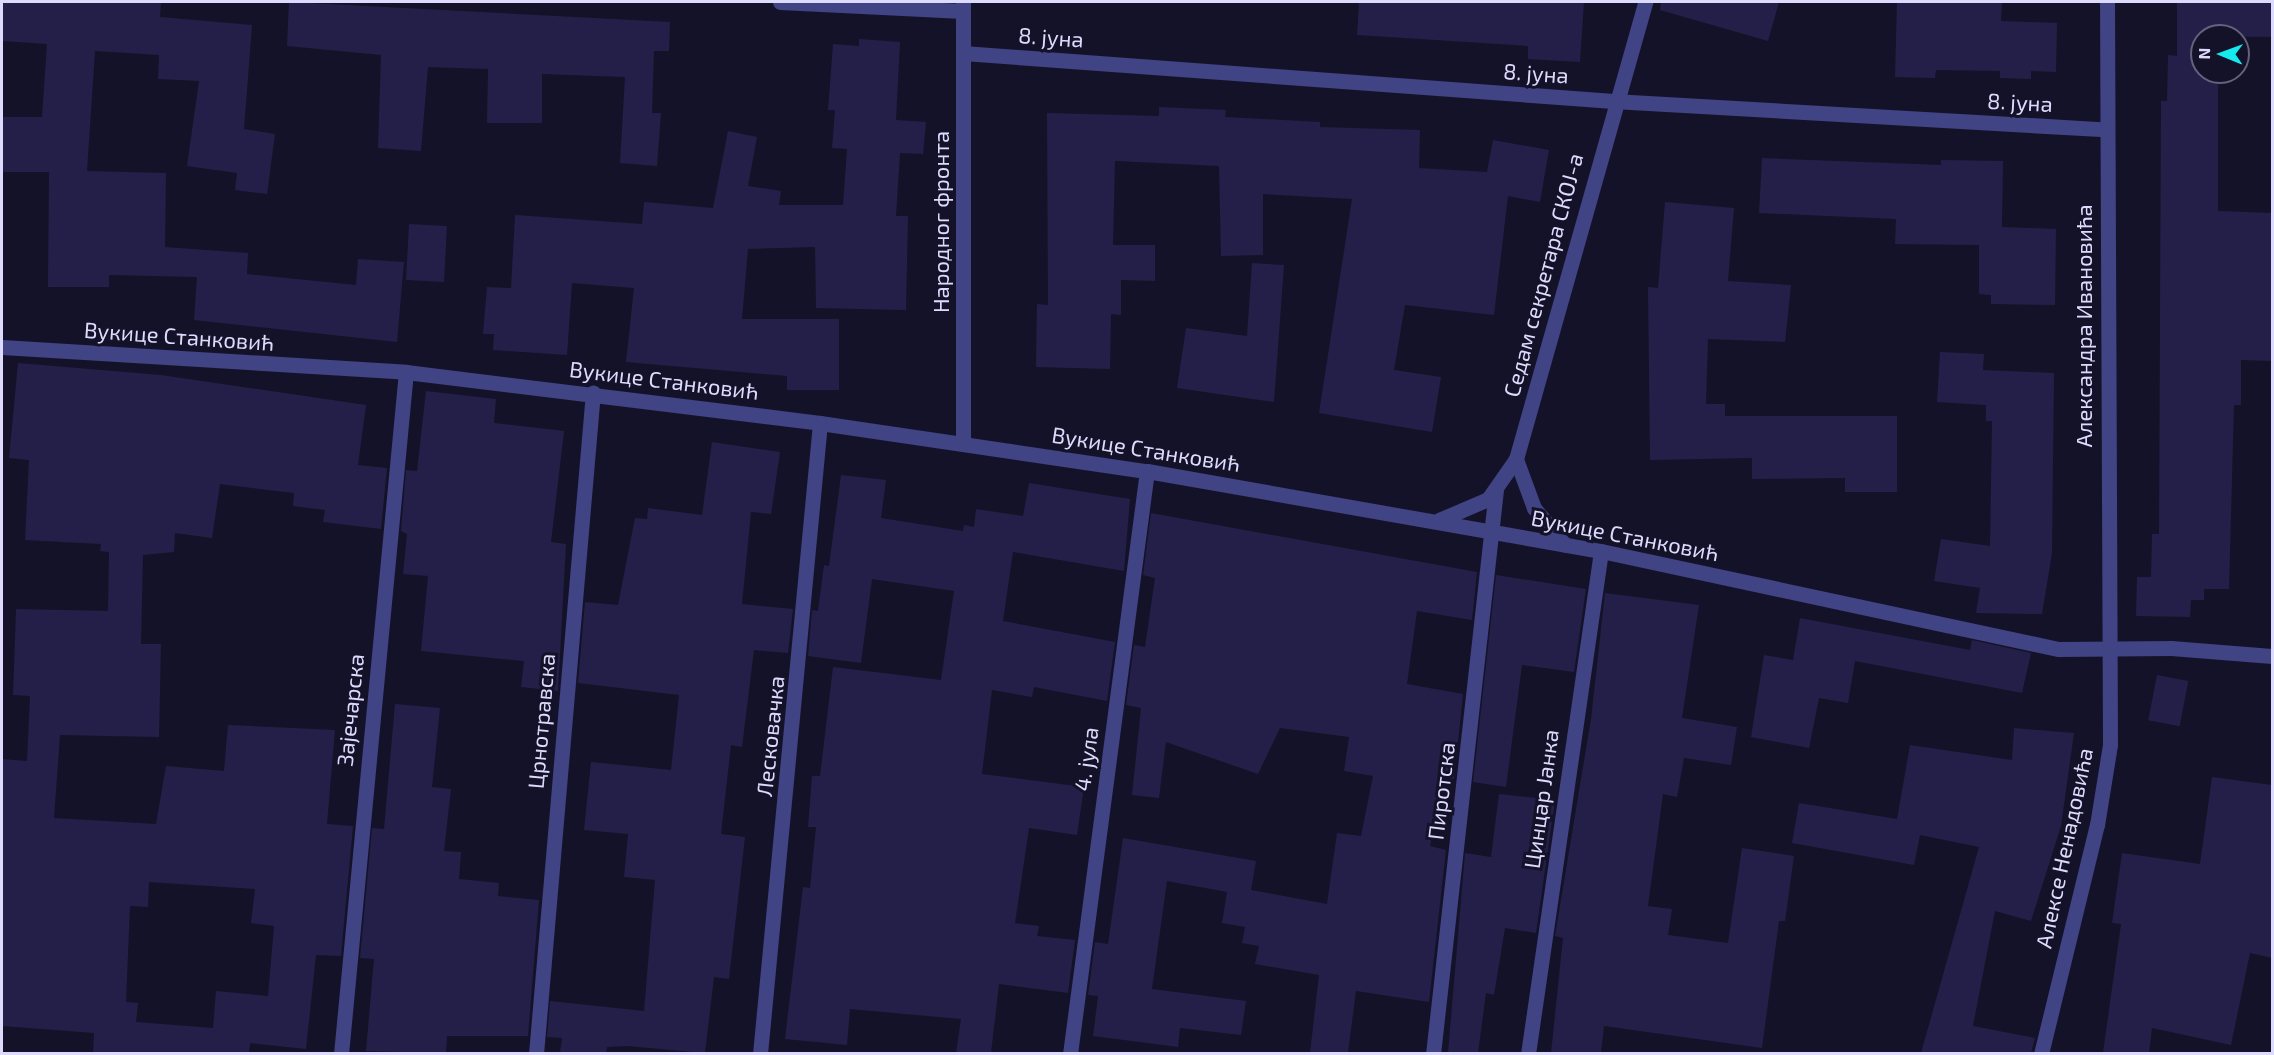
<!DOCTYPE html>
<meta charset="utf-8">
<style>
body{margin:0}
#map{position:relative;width:2274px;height:1055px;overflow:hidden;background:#141228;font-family:"Exo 2",sans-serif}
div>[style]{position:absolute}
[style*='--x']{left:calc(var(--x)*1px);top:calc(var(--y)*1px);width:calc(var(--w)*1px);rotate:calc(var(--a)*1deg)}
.building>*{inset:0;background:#241f48;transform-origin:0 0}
.minor>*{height:15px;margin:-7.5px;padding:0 7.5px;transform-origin:7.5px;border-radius:7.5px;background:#404384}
span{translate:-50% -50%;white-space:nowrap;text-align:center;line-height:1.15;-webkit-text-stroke:6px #141228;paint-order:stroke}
.street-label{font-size:22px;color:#dddbfd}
.frame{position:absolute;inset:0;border:3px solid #dddbfd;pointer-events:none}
.north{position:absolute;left:2190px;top:24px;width:60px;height:60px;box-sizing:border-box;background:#141228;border:2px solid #64627d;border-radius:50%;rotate:271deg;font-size:16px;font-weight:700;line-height:24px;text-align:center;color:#dddbfd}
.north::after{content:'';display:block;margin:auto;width:21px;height:27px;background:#15eaef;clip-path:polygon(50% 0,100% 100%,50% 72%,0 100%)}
</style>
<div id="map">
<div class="building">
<i style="clip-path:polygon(2px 2px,161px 2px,160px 17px,252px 25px,244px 129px,275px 134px,267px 194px,235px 190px,237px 173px,187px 166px,199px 81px,158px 79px,159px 55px,95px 51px,87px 171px,166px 173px,165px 247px,248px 253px,247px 274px,356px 285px,358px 259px,404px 262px,397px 342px,194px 320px,197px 277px,109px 275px,109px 287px,48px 287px,49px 172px,2px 172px,2px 117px,42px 117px,47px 44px,2px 41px)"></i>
<i style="clip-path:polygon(289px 2px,670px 22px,669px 51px,654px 51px,652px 113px,661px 113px,657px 166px,620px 163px,625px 77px,542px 74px,542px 123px,487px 123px,488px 69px,428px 67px,421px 151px,378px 148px,381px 55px,287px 46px)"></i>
<i style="clip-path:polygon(1359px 2px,1584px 2px,1580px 62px,1528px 59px,1528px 46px,1357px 35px)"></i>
<i style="clip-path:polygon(1661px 2px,1779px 2px,1768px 41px,1660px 10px)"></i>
<i style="clip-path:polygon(1897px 2px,2002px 2px,2001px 21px,2057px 23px,2056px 72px,2031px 71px,2031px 79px,2000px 78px,2000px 71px,1936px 70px,1935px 78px,1895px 77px)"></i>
<i style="clip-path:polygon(2177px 2px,2272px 2px,2272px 37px,2202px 36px,2202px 72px,2218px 72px,2218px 211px,2272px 213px,2272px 361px,2241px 360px,2241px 405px,2234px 405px,2229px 589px,2204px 589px,2204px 600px,2191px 600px,2190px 617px,2136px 616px,2137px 577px,2151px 577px,2152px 534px,2159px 534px,2161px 101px,2167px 101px,2168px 55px,2177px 56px)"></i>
<i style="clip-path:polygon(859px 39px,900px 42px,896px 120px,926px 122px,923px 154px,900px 153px,896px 216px,908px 216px,906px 310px,816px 308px,815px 247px,748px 249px,742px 319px,839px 319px,839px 390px,787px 390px,787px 376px,626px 362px,634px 288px,572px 283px,567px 355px,493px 350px,494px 334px,483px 334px,487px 287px,511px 288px,515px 215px,642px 224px,644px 202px,713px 208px,728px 131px,757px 137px,748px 186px,781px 191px,779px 205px,843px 205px,847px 149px,832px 148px,835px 110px,828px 110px,833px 44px,859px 46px)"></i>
<i style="clip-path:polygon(1159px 107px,1226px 110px,1225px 117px,1320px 122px,1320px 127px,1420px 130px,1419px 168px,1487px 172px,1493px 140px,1549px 150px,1540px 202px,1508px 196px,1494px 315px,1405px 305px,1394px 370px,1441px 377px,1432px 432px,1319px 413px,1352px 199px,1263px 194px,1263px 255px,1221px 256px,1219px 166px,1115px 161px,1113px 245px,1155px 245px,1155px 281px,1121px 280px,1121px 315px,1111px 314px,1110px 369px,1036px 367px,1037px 304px,1048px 305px,1047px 113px,1159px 116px)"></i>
<i style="clip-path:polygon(1762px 158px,1941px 165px,1941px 160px,2003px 161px,2002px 227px,2056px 229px,2055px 305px,1991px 304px,1991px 295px,1979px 294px,1979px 245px,1895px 244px,1896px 219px,1759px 213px)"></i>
<i style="clip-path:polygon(1665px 202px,1734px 208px,1728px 281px,1791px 285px,1785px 342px,1708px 339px,1706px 404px,1725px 404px,1725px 416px,1897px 416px,1897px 492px,1845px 492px,1845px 478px,1752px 479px,1752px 458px,1650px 460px,1648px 287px,1658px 288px)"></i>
<i style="left:409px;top:224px;width:38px;height:56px;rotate:3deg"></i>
<i style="clip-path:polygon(1252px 263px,1284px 265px,1274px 402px,1177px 388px,1186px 328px,1247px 336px)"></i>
<i style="clip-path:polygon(1940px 352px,1984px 354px,1983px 370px,2054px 373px,2052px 553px,2042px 614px,1976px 613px,1980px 588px,1934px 581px,1941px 539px,1990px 546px,1992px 421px,1986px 421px,1986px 405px,1937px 402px)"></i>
<i style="clip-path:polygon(evenodd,18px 363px,161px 375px,366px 405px,358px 465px,387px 468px,381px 529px,323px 522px,325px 510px,293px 506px,294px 493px,220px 484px,212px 538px,175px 533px,174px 552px,143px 555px,141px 644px,161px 644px,159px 737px,60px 735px,54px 818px,156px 824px,166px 766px,224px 771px,228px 725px,335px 730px,327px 824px,353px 826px,341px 956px,316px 955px,306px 1049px,250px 1043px,249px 1053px,93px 1053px,94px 1033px,2px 1026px,2px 759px,27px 761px,30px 696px,13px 695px,16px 609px,108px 611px,109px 552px,100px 551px,101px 544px,25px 540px,29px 460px,9px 458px,18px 363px,149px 882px,255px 889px,251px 923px,274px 926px,268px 996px,216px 991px,213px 1028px,136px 1022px,138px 1003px,126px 1002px,130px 906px,148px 907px,149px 882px)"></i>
<i style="clip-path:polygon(426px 391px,496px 399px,494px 423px,564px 431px,551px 542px,566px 544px,558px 691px,521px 687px,524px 661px,421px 651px,428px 576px,403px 574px,407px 534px,401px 531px,406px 470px,417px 471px)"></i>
<i style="clip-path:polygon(712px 442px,780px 452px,771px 514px,751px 512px,742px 604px,793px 609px,788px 653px,754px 650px,742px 747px,731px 745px,721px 834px,745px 837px,729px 979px,714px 977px,705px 1053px,627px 1046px,607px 1047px,606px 1053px,560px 1053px,562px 1038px,547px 1037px,550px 1001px,644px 1011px,655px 880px,624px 877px,628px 834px,584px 830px,591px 762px,671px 770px,679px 695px,578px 683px,585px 602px,618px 605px,635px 518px,647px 519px,648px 508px,702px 515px)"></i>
<i style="clip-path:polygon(841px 475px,886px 480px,881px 518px,963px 531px,964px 525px,974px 527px,976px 509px,1023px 516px,1029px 483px,1130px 499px,1124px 571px,1013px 552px,1003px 621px,1115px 642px,1107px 701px,1034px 687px,1032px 697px,992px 690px,982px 774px,1084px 787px,1077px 835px,1029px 828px,1015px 923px,1039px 926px,1037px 936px,1075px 940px,1068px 993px,999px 984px,991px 1053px,956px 1053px,961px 1019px,850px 1009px,847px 1045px,785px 1039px,803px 887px,810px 888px,816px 827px,808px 827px,812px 776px,820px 776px,833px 667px,941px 680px,954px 591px,872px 579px,861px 663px,808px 656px,812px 610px,818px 611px,824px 565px,829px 566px)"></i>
<i style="clip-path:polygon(1151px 513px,1477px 572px,1472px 620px,1417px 611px,1407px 684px,1463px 694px,1454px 779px,1444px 778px,1430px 846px,1446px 850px,1429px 1002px,1356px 991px,1348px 1053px,1310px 1053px,1319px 975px,1255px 964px,1259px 946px,1242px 943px,1245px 927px,1222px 923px,1227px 892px,1167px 881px,1152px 989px,1246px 1001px,1241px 1035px,1180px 1028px,1178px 1047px,1093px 1036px,1098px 996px,1088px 995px,1095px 942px,1108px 944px,1123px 838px,1256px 861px,1251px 890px,1327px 904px,1337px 833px,1361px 836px,1373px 776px,1344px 771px,1349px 737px,1280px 728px,1258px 774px,1166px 742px,1159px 798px,1132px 795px,1141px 708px,1126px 705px,1134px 645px,1145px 647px,1155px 578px,1143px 575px)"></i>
<i style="clip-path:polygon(1496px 575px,1586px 589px,1574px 672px,1522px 665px,1506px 787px,1473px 782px)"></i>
<i style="clip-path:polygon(1605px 593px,1699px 605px,1682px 718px,1737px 727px,1731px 765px,1684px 758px,1677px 797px,1663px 794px,1648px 906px,1672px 909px,1668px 935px,1728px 943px,1742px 848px,1794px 856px,1785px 921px,1779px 921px,1762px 1048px,1604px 1026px,1601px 1053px,1551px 1053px,1563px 938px,1555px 936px,1591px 719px)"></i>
<i style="clip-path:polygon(1800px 618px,1970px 650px,1972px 640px,2031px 653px,2022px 693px,1855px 661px,1848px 703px,1819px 698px,1809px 748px,1751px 737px,1764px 655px,1793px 660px)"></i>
<i style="left:2157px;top:675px;width:32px;height:46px;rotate:11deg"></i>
<i style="clip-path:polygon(395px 704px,440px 708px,432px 787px,451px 789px,444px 851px,461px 852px,459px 879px,499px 883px,498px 896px,539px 900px,528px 1036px,447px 1036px,446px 1053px,366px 1051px,374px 959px,360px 958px,372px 828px,384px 829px)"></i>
<i style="clip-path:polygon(2014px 728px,2074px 733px,2061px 826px,2031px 921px,1995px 911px,1973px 1026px,2035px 1038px,2031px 1053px,1921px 1053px,1979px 847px,1920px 835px,1914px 865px,1792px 843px,1799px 803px,1897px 819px,1910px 745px,2012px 760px)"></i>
<i style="clip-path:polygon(2212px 777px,2272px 785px,2272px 958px,2250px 953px,2231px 1045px,2152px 1028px,2149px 1053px,2103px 1053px,2121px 924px,2112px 923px,2122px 853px,2200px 864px)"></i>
<i style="clip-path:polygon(1499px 794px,1555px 800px,1536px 933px,1505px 928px,1494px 995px,1486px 993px,1478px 1053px,1448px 1053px,1465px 853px,1491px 857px)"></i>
</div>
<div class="minor">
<i style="--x:780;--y:2;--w:183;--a:2.8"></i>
<i style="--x:963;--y:53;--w:652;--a:4.22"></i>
<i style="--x:1613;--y:101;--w:493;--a:3.3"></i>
<i style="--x:2;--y:347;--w:405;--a:3.5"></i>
<i style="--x:406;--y:372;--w:417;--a:7"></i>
<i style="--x:820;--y:423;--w:331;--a:8.4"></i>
<i style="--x:1147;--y:471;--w:461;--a:10"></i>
<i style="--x:1601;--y:551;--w:468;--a:12.1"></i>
<i style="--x:2059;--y:649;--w:112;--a:-0.5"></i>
<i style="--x:2171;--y:648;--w:101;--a:4.5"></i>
<i style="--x:963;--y:443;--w:441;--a:-90"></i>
<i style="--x:1516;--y:459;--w:52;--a:69.8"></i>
<i style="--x:1534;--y:508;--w:48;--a:50"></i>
<i style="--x:1439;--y:520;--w:53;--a:-23.2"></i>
<i style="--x:1488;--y:499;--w:49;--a:-55"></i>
<i style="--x:1516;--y:459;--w:475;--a:-74.2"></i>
<i style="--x:341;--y:1054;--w:685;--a:-84.56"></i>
<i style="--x:536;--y:1054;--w:664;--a:-85.08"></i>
<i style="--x:760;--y:1054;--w:634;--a:-84.57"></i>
<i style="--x:1070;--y:1054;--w:588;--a:-82.48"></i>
<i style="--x:1433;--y:1054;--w:568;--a:-83.63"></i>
<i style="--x:1528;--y:1054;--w:508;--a:-81.74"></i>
<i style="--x:2041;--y:1054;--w:236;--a:-76.3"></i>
<i style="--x:2097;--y:825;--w:81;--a:-80.8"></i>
<i style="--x:2110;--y:745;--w:743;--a:-90.23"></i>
</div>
<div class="street-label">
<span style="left:1051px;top:37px;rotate:4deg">8. јуна</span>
<span style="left:1536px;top:73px;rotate:4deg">8. јуна</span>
<span style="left:2020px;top:102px;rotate:3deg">8. јуна</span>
<span style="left:941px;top:222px;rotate:-90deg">Народног фронта</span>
<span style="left:1543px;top:275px;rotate:-75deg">Седам секретара СКОЈ-а</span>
<span style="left:2084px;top:326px;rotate:-90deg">Александра Ивановића</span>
<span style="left:179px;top:336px;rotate:4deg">Вукице Станковић</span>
<span style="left:664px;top:380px;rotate:7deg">Вукице Станковић</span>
<span style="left:1146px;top:449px;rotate:9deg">Вукице Станковић</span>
<span style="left:1625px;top:535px;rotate:11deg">Вукице Станковић</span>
<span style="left:350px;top:710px;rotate:-84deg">Зајечарска</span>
<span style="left:541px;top:721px;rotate:-85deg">Црнотравска</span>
<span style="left:770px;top:736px;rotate:-84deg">Лесковачка</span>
<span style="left:1086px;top:759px;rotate:-82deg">4. јула</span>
<span style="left:1441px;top:791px;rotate:-83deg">Пиротска</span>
<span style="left:1541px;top:799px;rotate:-82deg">Цинцар Јанка</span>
<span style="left:2064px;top:848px;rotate:-78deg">Алексе Ненадовића</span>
</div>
<div class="frame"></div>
<div class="north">N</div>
</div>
